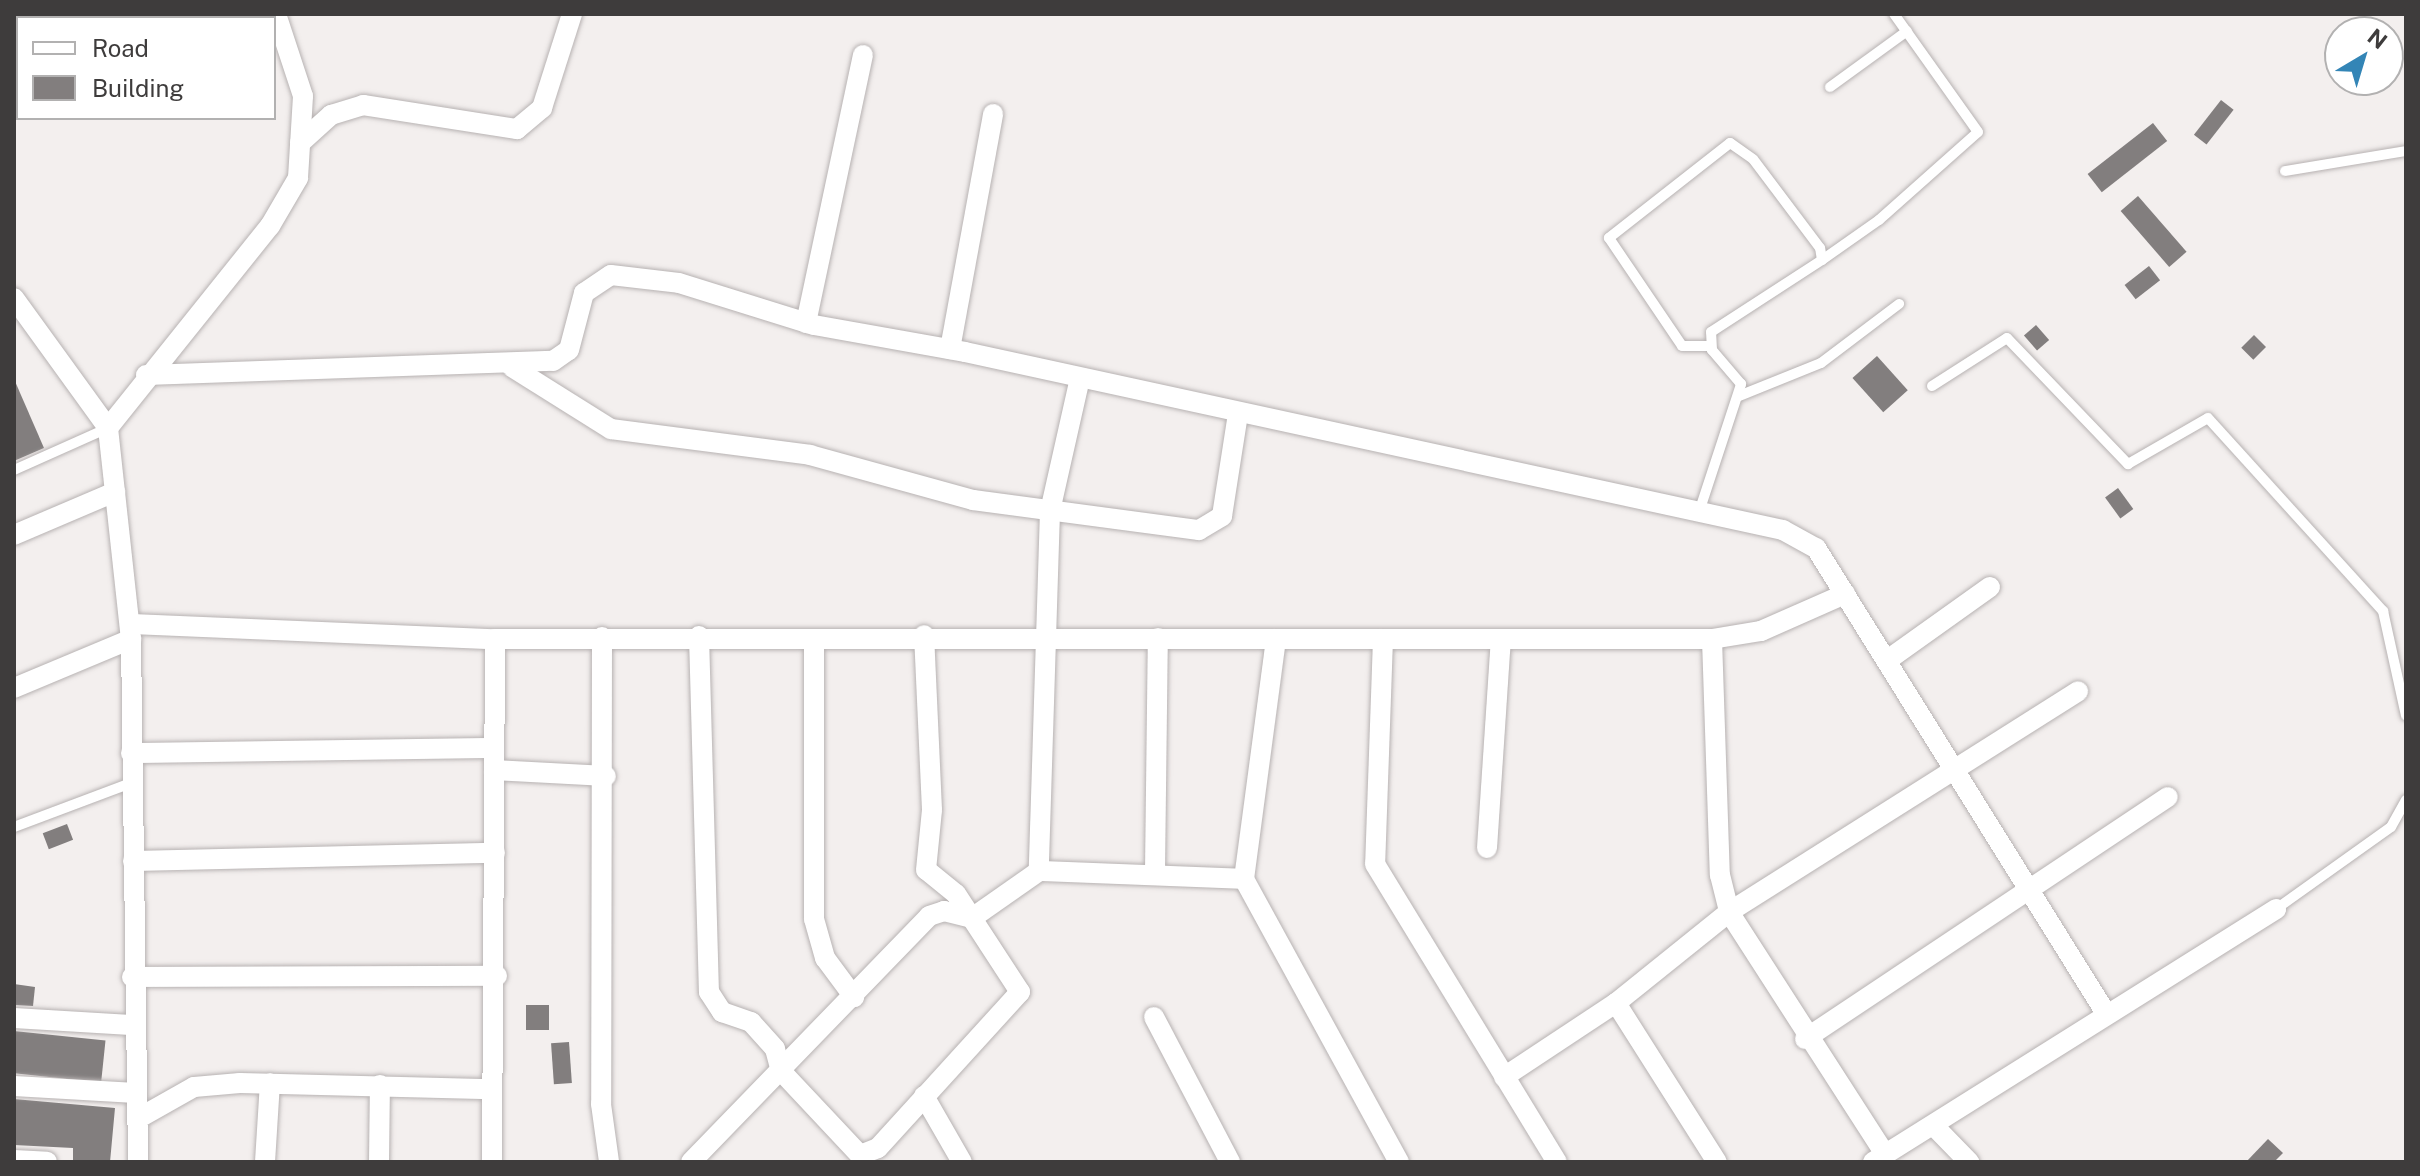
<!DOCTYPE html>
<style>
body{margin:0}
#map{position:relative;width:2420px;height:1176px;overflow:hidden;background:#f3efee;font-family:"Public Sans",sans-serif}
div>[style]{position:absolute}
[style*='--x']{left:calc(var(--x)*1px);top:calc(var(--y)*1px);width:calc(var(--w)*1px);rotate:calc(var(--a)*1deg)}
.building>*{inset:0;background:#827e7e;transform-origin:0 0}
.roads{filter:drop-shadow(0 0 2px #b7b2b2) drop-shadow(0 0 2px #b7b2b2)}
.service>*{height:10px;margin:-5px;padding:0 5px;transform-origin:5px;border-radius:5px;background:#fff}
.minor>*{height:20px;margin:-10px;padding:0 10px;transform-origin:10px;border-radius:10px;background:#fff}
span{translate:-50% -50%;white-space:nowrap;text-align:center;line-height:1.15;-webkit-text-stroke:8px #fff;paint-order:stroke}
.frame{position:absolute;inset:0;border:16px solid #3e3c3c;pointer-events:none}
.legend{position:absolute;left:16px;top:16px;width:260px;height:104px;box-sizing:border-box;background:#fff;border:2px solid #b2b1b1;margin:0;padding:10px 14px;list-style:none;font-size:24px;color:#3e3c3c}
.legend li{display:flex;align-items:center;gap:16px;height:40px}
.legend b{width:40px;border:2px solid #b2b1b1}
.north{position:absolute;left:2324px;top:16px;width:80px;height:80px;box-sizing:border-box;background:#fff;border:2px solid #b2b1b1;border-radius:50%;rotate:38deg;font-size:22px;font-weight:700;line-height:32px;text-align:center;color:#3e3c3c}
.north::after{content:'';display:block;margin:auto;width:28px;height:36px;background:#3385b6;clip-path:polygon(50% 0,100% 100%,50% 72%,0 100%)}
</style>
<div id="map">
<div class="building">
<i style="left:2221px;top:100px;width:16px;height:44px;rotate:38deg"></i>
<i style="left:2153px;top:123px;width:23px;height:83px;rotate:52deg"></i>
<i style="left:2138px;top:196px;width:74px;height:23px;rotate:49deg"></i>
<i style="left:2149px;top:266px;width:18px;height:31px;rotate:52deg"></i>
<i style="left:2036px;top:325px;width:20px;height:16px;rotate:49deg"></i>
<i style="left:2254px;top:335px;width:17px;height:18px;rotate:45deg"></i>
<i style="left:1877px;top:356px;width:46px;height:33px;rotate:48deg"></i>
<i style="clip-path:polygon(14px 379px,44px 448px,14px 461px)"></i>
<i style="left:2118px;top:488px;width:26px;height:16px;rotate:54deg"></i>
<i style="left:67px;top:824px;width:17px;height:26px;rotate:69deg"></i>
<i style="clip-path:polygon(14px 984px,35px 987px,33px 1006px,14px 1005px)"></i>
<i style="left:526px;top:1005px;width:23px;height:25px"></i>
<i style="left:14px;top:1031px;width:92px;height:42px;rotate:6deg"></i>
<i style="left:569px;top:1042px;width:41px;height:18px;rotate:86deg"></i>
<i style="clip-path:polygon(14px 1099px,115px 1108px,110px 1162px,73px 1162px,73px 1148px,14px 1145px)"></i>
<i style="clip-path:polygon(2268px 1139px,2283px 1153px,2274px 1162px,2246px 1162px)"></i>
</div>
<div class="roads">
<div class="service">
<i style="--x:1830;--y:87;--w:95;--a:-36"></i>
<i style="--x:2285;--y:171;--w:123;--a:-9.4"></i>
<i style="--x:1822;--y:260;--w:70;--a:-35.1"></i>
<i style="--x:1879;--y:220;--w:132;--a:-41.6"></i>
<i style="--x:1978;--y:132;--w:145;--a:-125.4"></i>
<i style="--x:1932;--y:386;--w:89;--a:-32.6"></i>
<i style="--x:2007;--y:338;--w:175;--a:46.2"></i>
<i style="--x:2128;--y:464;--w:92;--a:-29.9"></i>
<i style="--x:2208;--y:418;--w:261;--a:47.8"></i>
<i style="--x:2383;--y:611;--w:107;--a:77.6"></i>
<i style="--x:1739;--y:396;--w:88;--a:-21.9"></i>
<i style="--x:1821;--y:363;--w:98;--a:-37.1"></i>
<i style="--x:14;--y:470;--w:103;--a:-24.1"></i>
<i style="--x:1699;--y:512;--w:135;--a:-71.8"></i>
<i style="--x:1741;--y:384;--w:45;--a:-130.5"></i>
<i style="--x:1712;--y:350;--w:18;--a:-93"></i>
<i style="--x:1711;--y:332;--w:132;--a:-33"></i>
<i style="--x:1822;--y:260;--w:12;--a:-99"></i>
<i style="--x:1820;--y:248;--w:111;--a:-127"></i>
<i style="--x:1753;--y:159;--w:28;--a:-145"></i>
<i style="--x:1730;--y:143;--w:154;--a:141.9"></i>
<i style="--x:1609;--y:238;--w:130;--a:55.9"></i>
<i style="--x:1682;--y:346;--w:28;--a:0"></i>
<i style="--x:14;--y:827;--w:125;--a:-20.6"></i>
<i style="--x:2276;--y:909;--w:141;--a:-35.5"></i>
<i style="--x:2391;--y:827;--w:31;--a:-61"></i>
</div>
<div class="minor">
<i style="--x:300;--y:143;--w:42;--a:-42.1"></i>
<i style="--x:331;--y:115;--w:34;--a:-17"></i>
<i style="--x:363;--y:105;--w:156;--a:8.9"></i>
<i style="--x:517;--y:129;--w:33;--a:-40"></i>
<i style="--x:542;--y:108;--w:99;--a:-72.3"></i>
<i style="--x:14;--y:298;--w:160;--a:54.1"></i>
<i style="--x:108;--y:428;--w:212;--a:83.8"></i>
<i style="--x:131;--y:639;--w:523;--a:89.23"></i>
<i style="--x:806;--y:323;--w:274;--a:-78"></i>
<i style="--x:950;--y:349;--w:239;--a:-79.6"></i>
<i style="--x:512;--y:367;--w:117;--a:32.1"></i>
<i style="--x:611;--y:429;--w:201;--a:7.4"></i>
<i style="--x:810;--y:455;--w:169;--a:15.4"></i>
<i style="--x:973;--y:500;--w:228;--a:7.6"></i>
<i style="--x:1199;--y:530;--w:27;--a:-31"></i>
<i style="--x:1222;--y:516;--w:103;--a:-81.1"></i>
<i style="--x:146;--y:375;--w:407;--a:-2"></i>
<i style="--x:553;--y:361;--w:19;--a:-35"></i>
<i style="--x:569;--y:350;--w:59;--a:-75.3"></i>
<i style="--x:584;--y:293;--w:32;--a:-34"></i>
<i style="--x:611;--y:275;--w:68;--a:6.7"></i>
<i style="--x:679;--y:283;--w:141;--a:17.3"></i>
<i style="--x:814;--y:325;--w:153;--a:10.1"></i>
<i style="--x:965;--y:352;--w:837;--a:12.28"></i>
<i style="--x:1783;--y:530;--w:38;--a:29"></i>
<i style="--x:1816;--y:548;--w:550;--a:58.07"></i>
<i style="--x:1080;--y:378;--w:136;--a:102.7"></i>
<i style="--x:1050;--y:511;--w:360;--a:91.8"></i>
<i style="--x:1039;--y:871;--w:205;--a:2.2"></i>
<i style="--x:1244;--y:879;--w:323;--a:61.3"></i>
<i style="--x:108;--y:428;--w:259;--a:-51.3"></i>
<i style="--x:270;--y:226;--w:56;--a:-59.7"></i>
<i style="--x:298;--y:178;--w:82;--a:-86.5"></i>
<i style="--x:303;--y:96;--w:86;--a:-108.2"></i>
<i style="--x:14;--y:535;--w:110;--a:-23.1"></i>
<i style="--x:130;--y:624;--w:365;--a:2.4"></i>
<i style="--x:495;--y:639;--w:1217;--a:0"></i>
<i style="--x:1712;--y:639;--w:50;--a:-9.3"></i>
<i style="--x:1761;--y:631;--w:92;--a:-23.8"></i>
<i style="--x:699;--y:636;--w:356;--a:88.4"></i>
<i style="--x:709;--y:992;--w:24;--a:57"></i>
<i style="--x:722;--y:1012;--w:31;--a:19"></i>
<i style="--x:751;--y:1022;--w:36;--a:48"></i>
<i style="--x:775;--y:1049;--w:23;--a:75"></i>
<i style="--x:781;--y:1071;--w:115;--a:46.8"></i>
<i style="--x:860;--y:1155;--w:19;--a:-21"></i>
<i style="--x:878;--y:1148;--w:211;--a:-47.7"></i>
<i style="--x:1020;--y:992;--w:117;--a:-123.1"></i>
<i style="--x:956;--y:894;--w:38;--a:-141"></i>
<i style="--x:926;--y:870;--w:60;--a:-84.3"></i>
<i style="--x:932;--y:810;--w:175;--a:-92.6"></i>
<i style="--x:602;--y:637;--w:467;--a:90.1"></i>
<i style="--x:601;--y:1104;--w:59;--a:82.1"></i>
<i style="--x:1383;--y:639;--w:225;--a:92"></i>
<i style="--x:1375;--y:864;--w:349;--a:58.6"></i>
<i style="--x:1712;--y:639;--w:236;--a:88.1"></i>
<i style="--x:1720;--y:875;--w:38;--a:76"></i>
<i style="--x:1729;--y:912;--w:288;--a:57.2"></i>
<i style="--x:814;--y:641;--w:278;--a:90"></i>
<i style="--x:814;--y:919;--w:41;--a:74.2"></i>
<i style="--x:825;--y:958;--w:49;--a:53.4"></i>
<i style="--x:1889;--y:659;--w:124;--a:-35.5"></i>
<i style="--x:14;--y:688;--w:127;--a:-22.7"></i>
<i style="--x:131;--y:753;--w:363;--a:-0.8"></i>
<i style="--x:494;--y:770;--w:112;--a:3.1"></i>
<i style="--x:1487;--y:848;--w:209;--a:-86.2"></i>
<i style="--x:133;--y:861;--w:362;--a:-1.3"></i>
<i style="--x:1155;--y:871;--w:233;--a:-89.3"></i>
<i style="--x:1244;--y:879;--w:242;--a:-82.4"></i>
<i style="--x:132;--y:977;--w:365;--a:-0.2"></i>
<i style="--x:1616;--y:1003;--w:188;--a:57.6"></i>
<i style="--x:1154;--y:1017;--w:164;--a:62.3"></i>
<i style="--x:14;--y:1018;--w:117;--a:3.4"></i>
<i style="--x:1805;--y:1039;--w:436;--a:-33.7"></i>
<i style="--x:1504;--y:1077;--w:134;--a:-33.5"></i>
<i style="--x:1616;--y:1003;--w:145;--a:-38.8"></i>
<i style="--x:1729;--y:912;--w:413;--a:-32.3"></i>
<i style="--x:14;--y:1086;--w:122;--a:3.3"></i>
<i style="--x:924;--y:1096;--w:76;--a:60.1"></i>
<i style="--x:139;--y:1118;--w:63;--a:-29.4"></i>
<i style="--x:194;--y:1087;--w:46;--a:-5"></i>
<i style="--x:240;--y:1083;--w:252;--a:1.4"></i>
<i style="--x:1933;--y:1125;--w:52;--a:45.8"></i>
<i style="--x:14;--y:1160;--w:33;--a:3"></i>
<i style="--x:265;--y:1162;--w:79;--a:-86.4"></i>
<i style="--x:379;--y:1162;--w:77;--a:-89.3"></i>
<i style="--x:492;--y:1162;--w:523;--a:-89.67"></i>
<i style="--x:691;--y:1162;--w:342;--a:-45.9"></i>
<i style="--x:929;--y:916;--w:16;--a:-18"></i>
<i style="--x:944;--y:911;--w:29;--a:14"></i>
<i style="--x:972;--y:918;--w:82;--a:-35"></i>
<i style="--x:1873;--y:1162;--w:476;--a:-32.1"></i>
</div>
</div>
<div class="frame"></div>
<ul class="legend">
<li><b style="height:10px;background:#fff"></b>Road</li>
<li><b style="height:22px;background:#827e7e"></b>Building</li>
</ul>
<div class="north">N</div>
</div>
